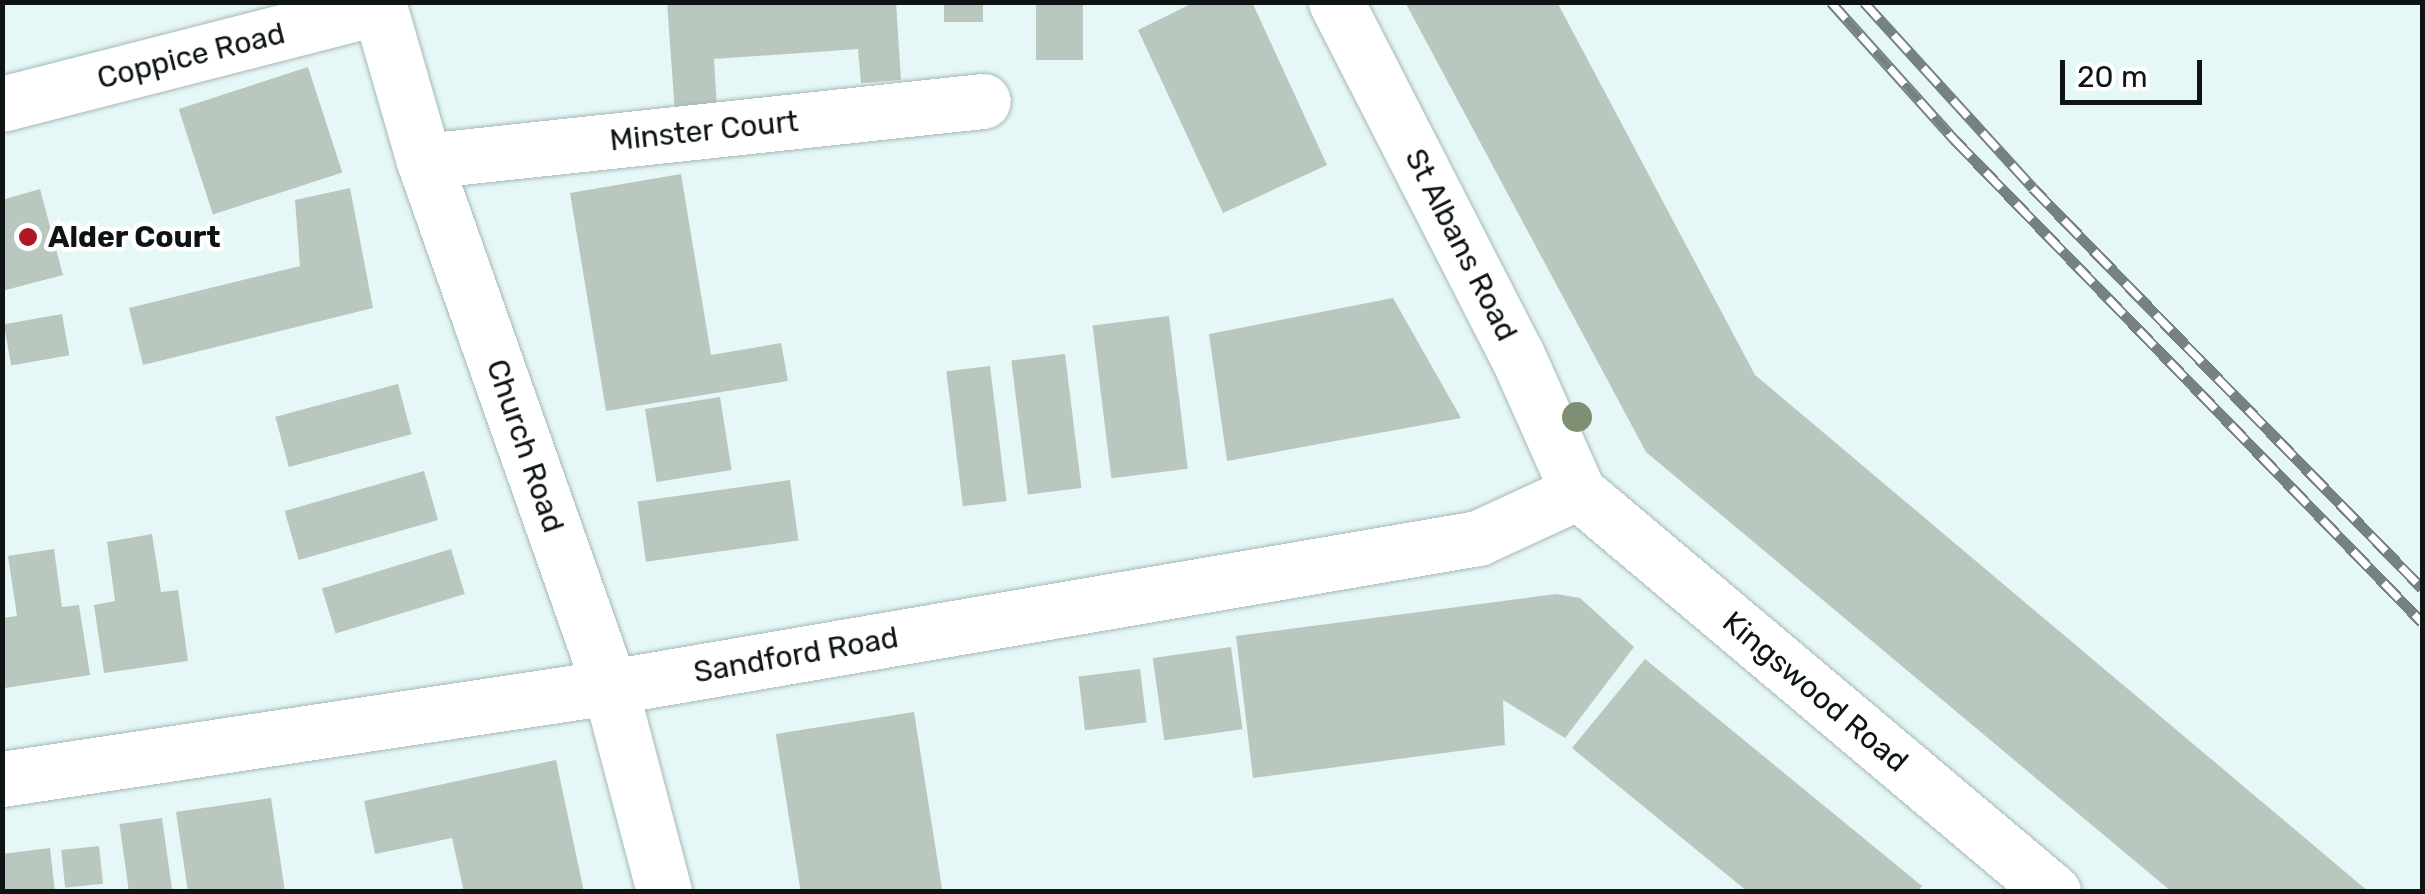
<!DOCTYPE html>
<style>
body{margin:0}
#map{position:relative;width:2425px;height:894px;overflow:hidden;background:#e5f8f7;font-family:Rubik,sans-serif}
div>[style]{position:absolute}
[style*='--x']{left:calc(var(--x)*1px);top:calc(var(--y)*1px);width:calc(var(--w)*1px);rotate:calc(var(--a)*1deg)}
.building>*{inset:0;background:#b9c7be;transform-origin:0 0}
.roads{filter:drop-shadow(0 0 2px #a6b8b7) drop-shadow(0 0 2px #a6b8b7)}
.street>*{height:55px;margin:-27.5px;padding:0 27.5px;transform-origin:27.5px;border-radius:27.5px;background:#fff}
.secondary>*{height:55px;margin:-27.5px;padding:0 27.5px;transform-origin:27.5px;border-radius:27.5px;background:#fff}
.rail>*{height:11px;margin-top:-5.5px;transform-origin:0;background:repeating-linear-gradient(90deg,#fff 0 22px,#768282 0 44px);box-sizing:border-box;border-block:2px solid #768282}
.trees>*{width:30px;height:30px;margin:-15px;border-radius:50%;background:#7f8f74}
.dots>*{width:28px;height:28px;translate:-50% -50%;box-sizing:border-box;border:5px solid #fff;border-radius:50%}
span{translate:-50% -50%;white-space:nowrap;text-align:center;line-height:1.15;-webkit-text-stroke:9px #fff;paint-order:stroke}
.street-label{font-size:30px;color:#0e1414}
.poi-label{font-size:30px;color:#0e1414;font-weight:700}
.left{translate:0 -50%;text-align:left}
.frame{position:absolute;inset:0;border:5px solid #0e1414;pointer-events:none}
.scale{position:absolute;left:2060px;top:60px;width:142px;height:45px;box-sizing:border-box;border:5px solid #0e1414;border-top:0;padding-left:12px;font-size:30px;line-height:35px;white-space:nowrap;color:#0e1414;-webkit-text-stroke:8px #fff;paint-order:stroke}
</style>
<div id="map">
<div class="building">
<i style="clip-path:polygon(667px 2px,896px 2px,901px 80px,861px 83px,858px 49px,714px 59px,717px 109px,675px 113px)"></i>
<i style="left:944px;top:2px;width:39px;height:20px"></i>
<i style="left:1036px;top:2px;width:47px;height:58px"></i>
<i style="clip-path:polygon(1195px 2px,1252px 2px,1327px 165px,1223px 213px,1138px 30px)"></i>
<i style="clip-path:polygon(1405px 2px,1557px 2px,1755px 375px,2369px 892px,2172px 892px,1646px 452px)"></i>
<i style="left:308px;top:67px;width:111px;height:136px;rotate:72deg"></i>
<i style="clip-path:polygon(681px 174px,711px 355px,781px 343px,788px 381px,606px 411px,570px 193px)"></i>
<i style="clip-path:polygon(350px 188px,373px 308px,143px 365px,129px 308px,300px 266px,295px 200px)"></i>
<i style="clip-path:polygon(40px 189px,63px 275px,2px 291px,2px 200px)"></i>
<i style="clip-path:polygon(1393px 298px,1461px 418px,1227px 461px,1209px 334px)"></i>
<i style="left:62px;top:314px;width:42px;height:59px;rotate:80deg"></i>
<i style="left:1169px;top:316px;width:154px;height:77px;rotate:83deg"></i>
<i style="left:1065px;top:354px;width:135px;height:54px;rotate:83deg"></i>
<i style="left:990px;top:366px;width:136px;height:44px;rotate:83deg"></i>
<i style="left:398px;top:384px;width:52px;height:127px;rotate:75deg"></i>
<i style="left:720px;top:397px;width:74px;height:76px;rotate:81deg"></i>
<i style="left:424px;top:471px;width:51px;height:145px;rotate:74deg"></i>
<i style="left:790px;top:480px;width:61px;height:154px;rotate:82deg"></i>
<i style="clip-path:polygon(152px 534px,161px 592px,178px 590px,188px 661px,104px 673px,94px 605px,115px 601px,107px 542px)"></i>
<i style="clip-path:polygon(54px 549px,62px 607px,79px 605px,90px 675px,5px 688px,2px 618px,17px 616px,8px 556px)"></i>
<i style="left:451px;top:549px;width:47px;height:135px;rotate:73deg"></i>
<i style="clip-path:polygon(1556px 594px,1580px 598px,1634px 647px,1565px 738px,1503px 700px,1505px 745px,1253px 778px,1236px 636px)"></i>
<i style="left:1231px;top:647px;width:83px;height:79px;rotate:82deg"></i>
<i style="clip-path:polygon(1645px 659px,1922px 886px,1917px 892px,1748px 892px,1572px 748px)"></i>
<i style="left:1140px;top:669px;width:54px;height:62px;rotate:83deg"></i>
<i style="left:914px;top:712px;width:182px;height:140px;rotate:81deg"></i>
<i style="clip-path:polygon(556px 760px,584px 892px,464px 892px,452px 838px,375px 854px,364px 801px)"></i>
<i style="clip-path:polygon(271px 798px,285px 892px,188px 892px,176px 812px)"></i>
<i style="left:162px;top:818px;width:75px;height:43px;rotate:82deg"></i>
<i style="left:99px;top:846px;width:38px;height:38px;rotate:84deg"></i>
<i style="clip-path:polygon(50px 848px,55px 892px,2px 892px,2px 854px)"></i>
</div>
<div class="roads">
<div class="street">
<i style="--x:1336;--y:2;--w:397;--a:62.9"></i>
<i style="--x:1517;--y:355;--w:150;--a:66"></i>
<i style="--x:1578;--y:492;--w:621;--a:40.1"></i>
<i style="--x:2;--y:104;--w:389;--a:-14.4"></i>
<i style="--x:424;--y:161;--w:562;--a:-6.13"></i>
<i style="--x:2;--y:779;--w:615;--a:-8.6"></i>
<i style="--x:610;--y:687;--w:881;--a:-9.74"></i>
<i style="--x:1478;--y:538;--w:110;--a:-24.7"></i>
</div>
<div class="secondary">
<i style="--x:378;--y:2;--w:166;--a:73.9"></i>
<i style="--x:424;--y:161;--w:558;--a:70.53"></i>
<i style="--x:610;--y:687;--w:212;--a:75.2"></i>
</div>
</div>
<div class="rail">
<i style="--x:1831;--y:2;--w:186;--a:48.1"></i>
<i style="--x:1955;--y:140;--w:671;--a:45.91"></i>
<i style="--x:1864;--y:2;--w:251;--a:47.7"></i>
<i style="--x:2033;--y:188;--w:558;--a:45.8"></i>
</div>
<div class="trees">
<i style="left:1577px;top:417px"></i>
</div>
<div class="dots">
<i style="left:28px;top:237px;background:#ac1828"></i>
</div>
<div class="street-label">
<span style="left:191px;top:56px;rotate:-14deg">Coppice Road</span>
<span style="left:704px;top:131px;rotate:-6deg">Minster Court</span>
<span style="left:1461px;top:245px;rotate:63deg">St Albans Road</span>
<span style="left:525px;top:446px;rotate:71deg">Church Road</span>
<span style="left:796px;top:655px;rotate:-10deg">Sandford Road</span>
<span style="left:1815px;top:692px;rotate:40deg">Kingswood Road</span>
</div>
<div class="poi-label">
<span class="left" style="left:48px;top:237px">Alder Court</span>
</div>
<div class="frame"></div>
<div class="scale">20 m</div>
</div>
